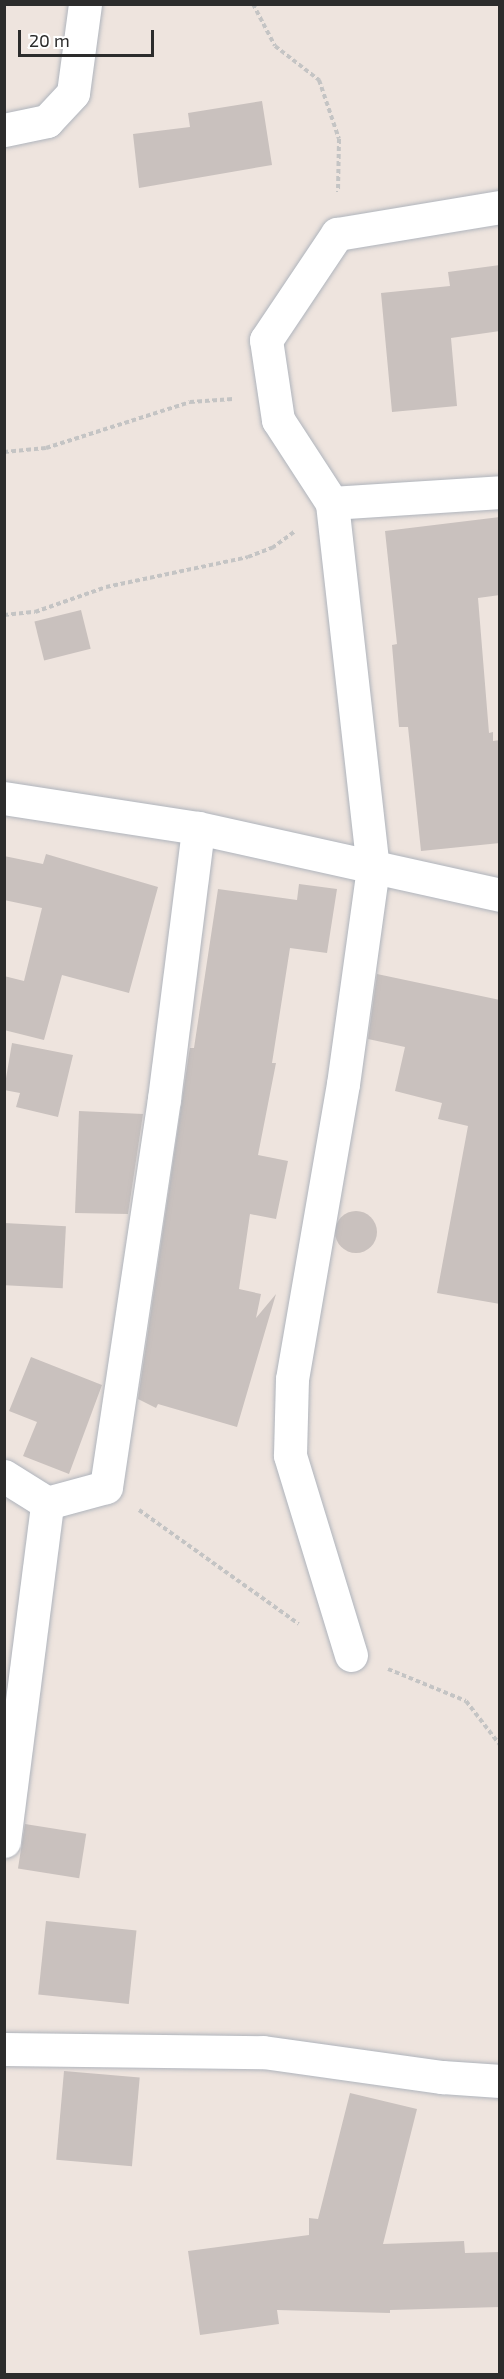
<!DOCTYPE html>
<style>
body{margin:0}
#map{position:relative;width:504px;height:2379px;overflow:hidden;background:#eee4de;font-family:"Exo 2",sans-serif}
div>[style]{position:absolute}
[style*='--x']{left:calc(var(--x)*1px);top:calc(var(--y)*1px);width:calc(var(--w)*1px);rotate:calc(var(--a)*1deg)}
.building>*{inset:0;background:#c9c1be;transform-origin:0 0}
.round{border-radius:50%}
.path>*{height:4px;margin-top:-2px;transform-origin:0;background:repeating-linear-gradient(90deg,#c4c4c4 0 4.5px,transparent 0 7.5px)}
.roads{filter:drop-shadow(0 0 2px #afb4bc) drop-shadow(0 0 2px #afb4bc)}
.street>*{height:33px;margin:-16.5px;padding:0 16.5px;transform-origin:16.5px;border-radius:16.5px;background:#fff}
span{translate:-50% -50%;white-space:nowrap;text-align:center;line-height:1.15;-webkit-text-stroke:6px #fff;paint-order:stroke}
.frame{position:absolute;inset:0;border:6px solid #2c2c2c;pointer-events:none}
.scale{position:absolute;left:18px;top:30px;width:136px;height:27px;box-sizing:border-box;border:3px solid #2c2c2c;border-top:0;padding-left:8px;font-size:18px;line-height:21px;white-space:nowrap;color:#2c2c2c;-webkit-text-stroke:4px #fff;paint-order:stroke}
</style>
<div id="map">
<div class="building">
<i style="clip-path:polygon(262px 101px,272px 165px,139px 188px,133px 134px,190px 127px,188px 113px)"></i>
<i style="clip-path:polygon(500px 265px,500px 331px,451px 338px,457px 406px,392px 412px,381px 293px,450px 286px,448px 272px)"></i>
<i style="clip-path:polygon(500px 517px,500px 595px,478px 598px,489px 733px,493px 732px,493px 741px,500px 740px,500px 843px,421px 851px,408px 727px,399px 727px,392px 645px,397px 644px,385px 531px)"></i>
<i style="left:81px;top:610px;width:40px;height:48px;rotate:76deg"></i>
<i style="clip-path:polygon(46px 854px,158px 887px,129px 993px,62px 975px,44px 1040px,4px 1030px,4px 976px,24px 981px,42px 908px,4px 900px,4px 856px,43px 864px)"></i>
<i style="clip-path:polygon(299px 884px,337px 889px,327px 953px,290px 948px,272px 1063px,276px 1063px,258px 1155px,288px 1161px,276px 1219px,250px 1214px,239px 1289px,261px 1294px,256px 1318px,276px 1294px,237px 1427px,158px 1404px,156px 1408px,138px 1399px,189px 1053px,190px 1048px,194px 1048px,218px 889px,297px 900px)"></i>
<i style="clip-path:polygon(377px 974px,500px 1000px,500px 1304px,437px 1293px,468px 1126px,438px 1119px,442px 1103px,395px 1091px,405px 1047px,368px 1039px)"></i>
<i style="clip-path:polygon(12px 1043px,73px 1055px,58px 1117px,16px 1107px,20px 1093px,4px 1090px)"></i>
<i style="clip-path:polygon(79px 1111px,143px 1114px,128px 1214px,75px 1213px)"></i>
<i class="round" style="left:335px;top:1211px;width:42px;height:42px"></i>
<i style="left:4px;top:1223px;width:62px;height:62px;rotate:3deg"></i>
<i style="clip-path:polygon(31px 1357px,102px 1385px,69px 1474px,23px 1456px,37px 1422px,9px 1411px)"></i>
<i style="left:25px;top:1824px;width:62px;height:45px;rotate:9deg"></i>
<i style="left:46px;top:1921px;width:91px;height:74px;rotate:6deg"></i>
<i style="left:64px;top:2071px;width:76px;height:89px;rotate:5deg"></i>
<i style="clip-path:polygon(350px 2093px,417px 2109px,383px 2244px,464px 2241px,465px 2253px,500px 2252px,500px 2307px,390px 2310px,390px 2313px,277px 2310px,279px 2324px,200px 2335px,188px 2251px,309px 2235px,309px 2218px,318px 2219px)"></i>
</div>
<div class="path">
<i style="--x:253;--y:4;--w:47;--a:62.4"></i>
<i style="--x:275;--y:46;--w:56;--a:37.7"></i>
<i style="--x:319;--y:80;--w:62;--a:71.3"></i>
<i style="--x:339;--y:139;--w:53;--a:91.1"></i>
<i style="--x:4;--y:452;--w:42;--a:-5.4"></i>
<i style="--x:46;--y:448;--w:151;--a:-17.7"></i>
<i style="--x:190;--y:402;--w:43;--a:-4"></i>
<i style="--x:4;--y:615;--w:31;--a:-6"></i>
<i style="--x:35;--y:612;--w:75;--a:-19.4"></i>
<i style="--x:106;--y:587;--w:145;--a:-11.9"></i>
<i style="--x:248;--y:557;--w:26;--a:-21"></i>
<i style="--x:272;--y:548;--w:29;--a:-36"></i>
<i style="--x:139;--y:1510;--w:196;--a:35.5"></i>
<i style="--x:388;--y:1669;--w:84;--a:22.3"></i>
<i style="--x:466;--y:1701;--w:56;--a:52.3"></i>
</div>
<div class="roads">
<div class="street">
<i style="--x:4;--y:130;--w:44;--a:-11.8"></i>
<i style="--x:47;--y:121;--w:38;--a:-47"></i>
<i style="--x:73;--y:93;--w:90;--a:-82.3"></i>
<i style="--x:332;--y:503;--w:168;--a:-3.7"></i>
<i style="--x:4;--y:798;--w:196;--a:8.8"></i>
<i style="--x:198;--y:828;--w:309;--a:12.5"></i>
<i style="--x:4;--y:1476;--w:51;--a:32.1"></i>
<i style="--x:47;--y:1503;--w:61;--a:-15.2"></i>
<i style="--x:106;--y:1487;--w:392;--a:-81.5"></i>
<i style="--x:164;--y:1099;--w:273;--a:-82.8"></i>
<i style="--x:351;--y:1655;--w:209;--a:-107"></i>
<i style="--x:290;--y:1455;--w:76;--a:-88.5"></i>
<i style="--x:292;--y:1379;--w:299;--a:-80.2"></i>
<i style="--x:343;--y:1084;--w:217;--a:-82.1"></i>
<i style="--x:373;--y:869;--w:368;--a:-96.4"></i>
<i style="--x:332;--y:503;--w:99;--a:-123"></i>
<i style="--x:278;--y:420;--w:81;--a:-98.5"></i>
<i style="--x:266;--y:340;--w:128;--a:-56.2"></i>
<i style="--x:337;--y:234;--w:165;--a:-9.4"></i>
<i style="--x:4;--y:1841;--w:341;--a:-82.7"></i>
<i style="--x:4;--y:2049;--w:259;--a:0.7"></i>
<i style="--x:263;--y:2052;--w:181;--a:8"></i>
<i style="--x:442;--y:2077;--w:58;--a:3.9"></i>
</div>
</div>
<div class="frame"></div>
<div class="scale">20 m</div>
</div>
